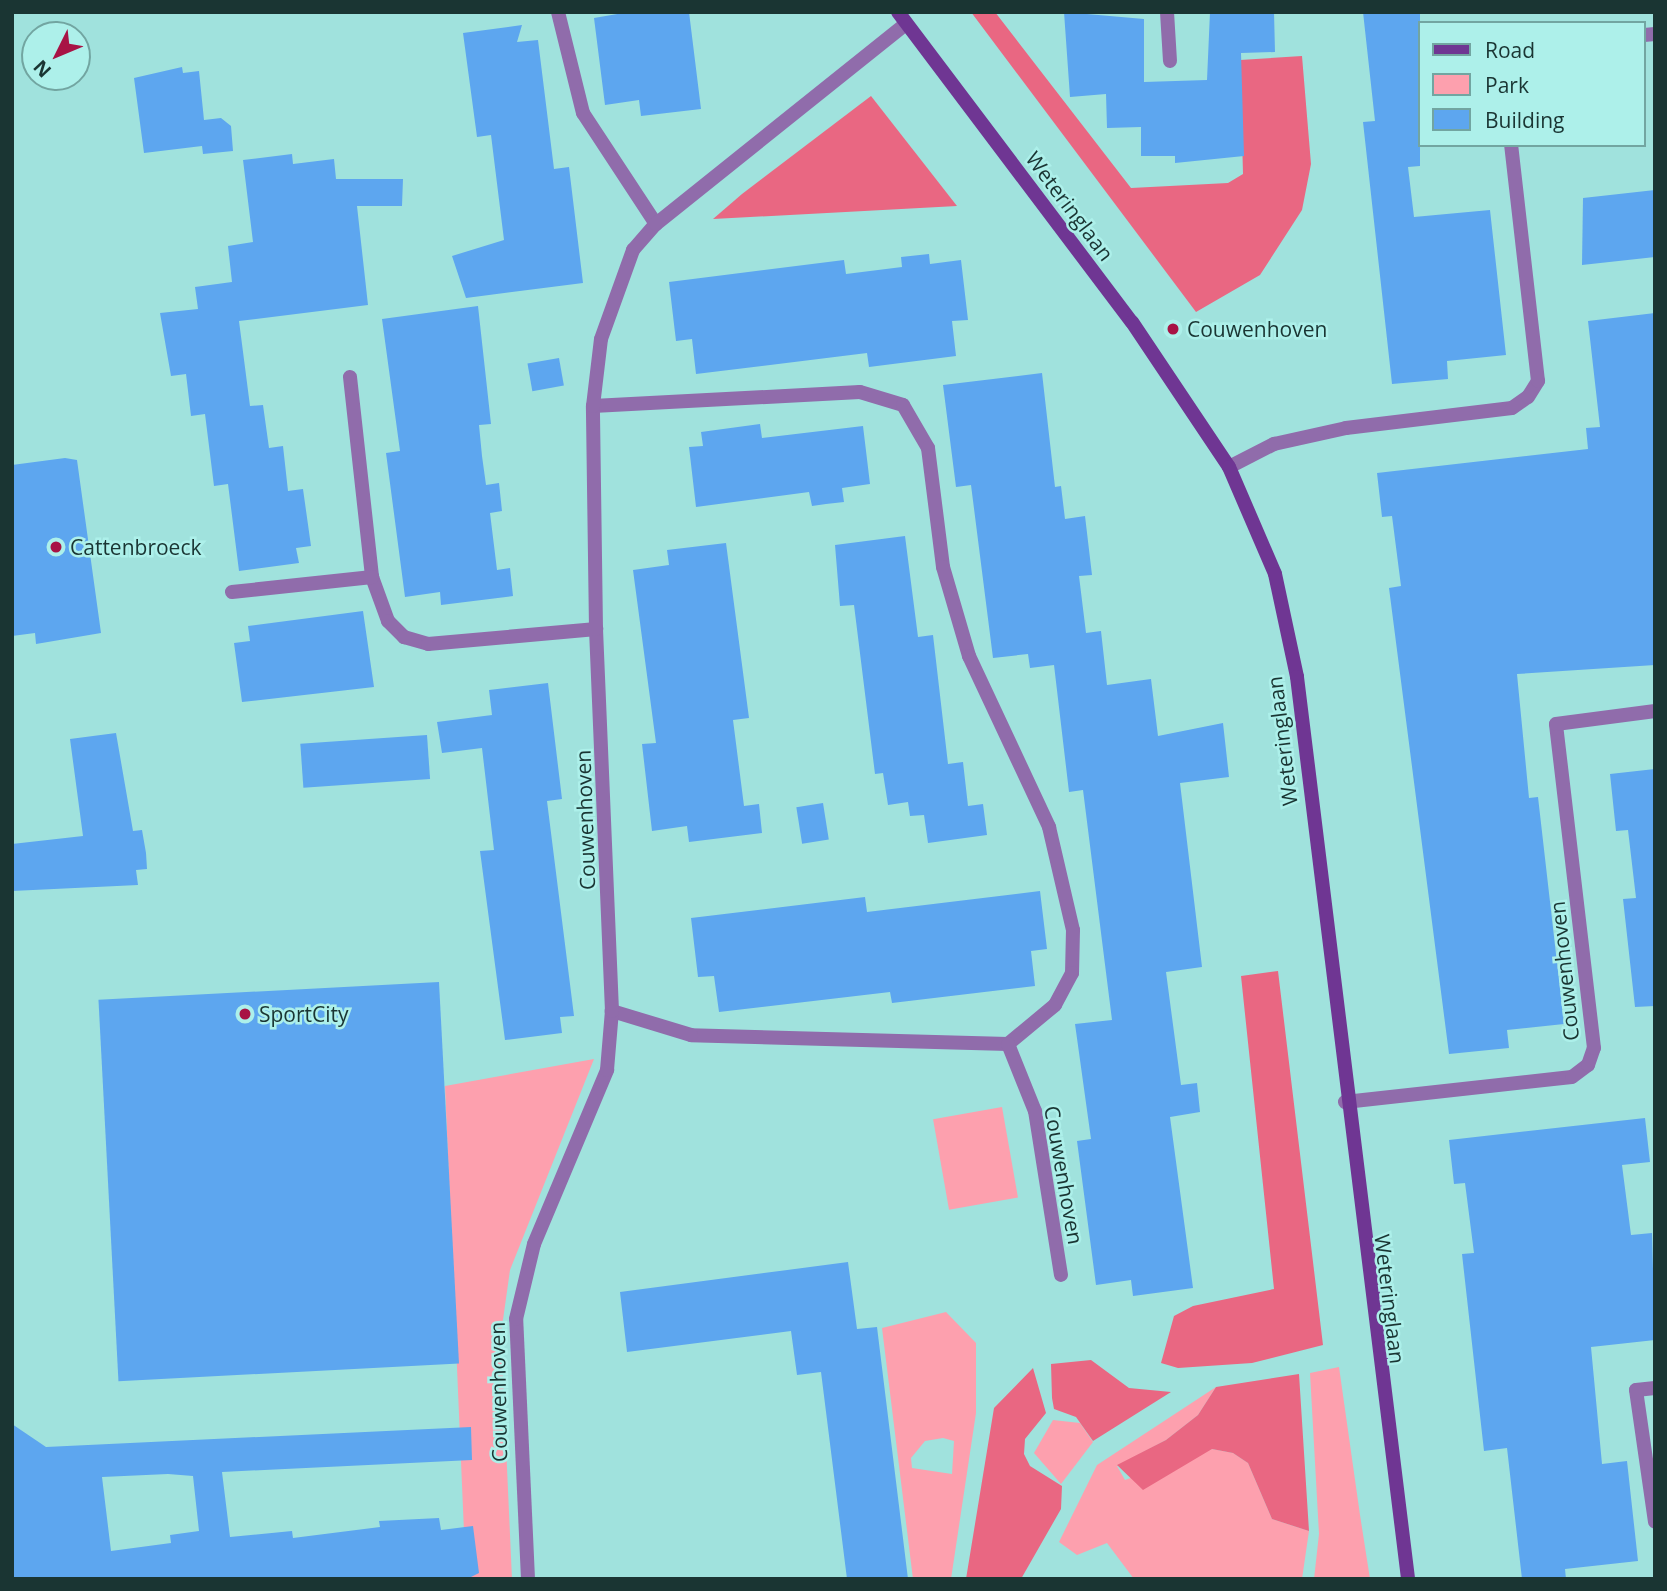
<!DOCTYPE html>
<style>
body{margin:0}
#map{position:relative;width:1667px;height:1591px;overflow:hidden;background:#a0e2dd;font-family:"Open Sans",sans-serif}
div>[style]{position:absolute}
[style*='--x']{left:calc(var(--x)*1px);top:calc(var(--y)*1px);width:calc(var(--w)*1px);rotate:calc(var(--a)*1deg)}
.green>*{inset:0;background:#fda0ae;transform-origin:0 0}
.forest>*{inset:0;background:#e96782}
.building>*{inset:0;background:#5da6ef;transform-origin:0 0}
.street>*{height:14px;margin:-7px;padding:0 7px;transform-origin:7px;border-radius:7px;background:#906cab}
.secondary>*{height:14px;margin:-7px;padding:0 7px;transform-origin:7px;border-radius:7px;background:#6f3693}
.dots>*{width:19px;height:19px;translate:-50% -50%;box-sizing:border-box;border:4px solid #adf0ea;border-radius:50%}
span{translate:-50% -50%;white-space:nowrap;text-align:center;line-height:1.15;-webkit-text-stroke:5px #adf0ea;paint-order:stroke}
.street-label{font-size:21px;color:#1a3533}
.poi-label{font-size:21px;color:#1a3533}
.left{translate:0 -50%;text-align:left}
.frame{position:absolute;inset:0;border:14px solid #1a3533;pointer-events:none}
.legend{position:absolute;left:1418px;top:21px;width:228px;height:126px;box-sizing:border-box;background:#adf0ea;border:2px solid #72a5a1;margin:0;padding:9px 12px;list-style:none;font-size:21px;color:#1a3533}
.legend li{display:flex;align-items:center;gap:14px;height:35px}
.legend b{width:35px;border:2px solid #72a5a1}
.north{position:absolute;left:21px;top:21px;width:70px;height:70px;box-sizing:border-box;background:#adf0ea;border:2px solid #72a5a1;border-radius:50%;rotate:227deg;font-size:19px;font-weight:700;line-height:28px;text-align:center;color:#1a3533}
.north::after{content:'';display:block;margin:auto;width:24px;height:32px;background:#a81345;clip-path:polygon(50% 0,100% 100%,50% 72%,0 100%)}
</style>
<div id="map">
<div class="green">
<i style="clip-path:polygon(594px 1059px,510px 1270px,501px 1334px,512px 1579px,466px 1579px,445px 1086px)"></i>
<i style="left:1002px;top:1107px;width:92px;height:70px;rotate:80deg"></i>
<i style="clip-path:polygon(evenodd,946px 1312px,976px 1343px,976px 1413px,951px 1579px,913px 1579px,882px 1328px,946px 1312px,943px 1438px,954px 1441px,952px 1474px,912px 1468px,911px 1458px,925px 1441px,943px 1438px)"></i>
<i style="clip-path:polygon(1339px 1367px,1360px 1515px,1370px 1579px,1314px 1579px,1319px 1534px,1310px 1373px)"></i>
<i style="clip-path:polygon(1216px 1387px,1198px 1415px,1166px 1440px,1117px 1466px,1125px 1480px,1212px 1449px,1233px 1453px,1248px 1463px,1272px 1519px,1309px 1531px,1302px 1579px,1134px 1579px,1107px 1543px,1077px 1555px,1059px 1542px,1097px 1465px)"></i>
<i style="clip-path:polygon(1053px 1420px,1080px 1423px,1093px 1442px,1061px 1484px,1034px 1453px)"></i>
</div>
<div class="forest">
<i style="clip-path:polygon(971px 12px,995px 12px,1131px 188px,1228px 183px,1243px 174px,1240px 60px,1302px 56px,1311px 164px,1302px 210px,1260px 275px,1196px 312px)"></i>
<i style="clip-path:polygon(871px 96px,957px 206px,713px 219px,742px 194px)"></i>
<i style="clip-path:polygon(1278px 971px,1323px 1345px,1252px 1363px,1178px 1368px,1161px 1363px,1174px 1316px,1193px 1306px,1274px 1289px,1241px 976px)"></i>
<i style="clip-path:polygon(1091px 1360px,1129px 1388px,1171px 1392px,1093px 1441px,1076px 1417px,1054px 1409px,1052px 1398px,1051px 1364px)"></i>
<i style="clip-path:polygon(1033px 1368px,1046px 1413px,1025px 1439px,1024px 1454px,1030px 1466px,1062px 1486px,1061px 1509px,1021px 1579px,966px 1579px,994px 1408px)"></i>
<i style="clip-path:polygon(1299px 1374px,1309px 1531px,1272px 1519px,1248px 1463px,1233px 1453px,1212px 1449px,1143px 1490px,1117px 1465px,1166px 1440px,1198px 1415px,1216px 1387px)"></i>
</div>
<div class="building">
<i style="clip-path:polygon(629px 12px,689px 12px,701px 109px,641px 116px,639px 100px,605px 105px,594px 18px)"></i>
<i style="clip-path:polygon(1064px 12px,1144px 19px,1144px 82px,1207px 80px,1210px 12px,1274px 12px,1275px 52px,1241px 53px,1244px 156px,1175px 163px,1175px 156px,1141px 156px,1141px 127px,1107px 128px,1106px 94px,1070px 97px)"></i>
<i style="clip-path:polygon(1363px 12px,1420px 12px,1420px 166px,1408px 167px,1414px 217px,1490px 210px,1506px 355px,1447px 361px,1448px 379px,1392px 384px,1363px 122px,1375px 121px)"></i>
<i style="clip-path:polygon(522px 25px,517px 42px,538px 40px,554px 169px,569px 167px,583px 283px,466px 298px,452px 256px,504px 240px,491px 135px,477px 137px,463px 33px)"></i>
<i style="clip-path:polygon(182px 67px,183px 73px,199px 71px,204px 120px,221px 118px,231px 126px,233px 151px,203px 154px,202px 146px,144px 153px,134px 78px)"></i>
<i style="clip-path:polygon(292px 154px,293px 164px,334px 159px,336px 179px,403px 179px,402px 206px,357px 206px,368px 305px,239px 321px,250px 406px,263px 405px,269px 448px,283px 446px,288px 491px,303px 489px,311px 546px,296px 548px,299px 563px,239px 571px,228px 484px,214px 486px,205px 414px,191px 416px,186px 374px,171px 376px,160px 313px,198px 309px,195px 287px,232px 282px,228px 246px,253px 242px,243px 160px)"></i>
<i style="clip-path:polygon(1655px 190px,1655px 257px,1582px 265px,1583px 198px)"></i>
<i style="clip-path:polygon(929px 254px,930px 264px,961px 260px,968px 320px,952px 321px,956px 356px,869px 367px,867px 353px,696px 374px,692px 339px,676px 341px,669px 282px,844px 260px,846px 274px,902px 267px,901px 257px)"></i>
<i style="clip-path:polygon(478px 306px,491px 424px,479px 425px,482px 456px,486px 485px,499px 483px,502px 511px,490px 513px,497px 570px,510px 568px,513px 596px,441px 605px,440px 592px,405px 597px,386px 453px,400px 451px,382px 319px)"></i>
<i style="clip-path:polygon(1655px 313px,1655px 665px,1517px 674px,1529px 798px,1538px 797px,1564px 1024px,1507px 1030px,1509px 1048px,1449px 1054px,1389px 588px,1401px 586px,1392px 516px,1382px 517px,1377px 473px,1588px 449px,1586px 428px,1600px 427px,1588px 321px)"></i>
<i style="left:559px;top:358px;width:28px;height:32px;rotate:80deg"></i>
<i style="clip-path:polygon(1042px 373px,1055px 487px,1061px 486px,1065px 519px,1085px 516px,1092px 575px,1079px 576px,1086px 633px,1101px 631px,1107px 685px,1151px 679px,1158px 736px,1223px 723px,1229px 777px,1180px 783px,1202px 967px,1166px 972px,1181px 1085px,1197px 1083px,1200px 1112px,1170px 1117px,1193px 1288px,1133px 1296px,1131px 1280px,1096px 1285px,1077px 1141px,1091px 1139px,1075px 1024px,1112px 1020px,1083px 790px,1069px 792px,1054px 665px,1030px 668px,1028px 654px,993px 658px,971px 485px,956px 487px,943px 385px)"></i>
<i style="clip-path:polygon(760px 424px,762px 438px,863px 426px,870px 484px,842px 488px,844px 502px,826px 504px,812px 506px,809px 492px,696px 507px,689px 447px,703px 446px,701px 432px)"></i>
<i style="clip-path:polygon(65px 458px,77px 460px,101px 633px,36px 644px,35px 633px,12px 636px,12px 465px)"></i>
<i style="clip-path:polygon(905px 536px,918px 637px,933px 635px,948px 764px,963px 762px,968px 806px,983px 804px,987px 835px,928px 843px,924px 815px,910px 816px,908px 802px,888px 805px,883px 773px,875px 774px,854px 605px,840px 606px,835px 545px)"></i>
<i style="clip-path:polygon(726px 543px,749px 718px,733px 720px,744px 806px,759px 804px,762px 833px,689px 842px,687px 826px,652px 831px,642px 744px,656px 743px,633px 570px,669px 565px,667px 550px)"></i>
<i style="clip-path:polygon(363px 611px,374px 687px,242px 702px,234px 643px,250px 641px,248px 626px)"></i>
<i style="clip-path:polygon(548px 683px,562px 799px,547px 801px,574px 1016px,560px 1017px,562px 1033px,505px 1040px,480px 851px,494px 850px,482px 748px,442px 753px,437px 722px,492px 715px,489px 690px)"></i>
<i style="clip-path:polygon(116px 733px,133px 831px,142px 830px,146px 853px,147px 869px,136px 870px,138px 885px,12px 891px,12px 844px,83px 836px,70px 739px)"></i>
<i style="left:427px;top:735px;width:44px;height:127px;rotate:86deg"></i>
<i style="clip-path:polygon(1655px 769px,1655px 1006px,1635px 1007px,1623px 899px,1636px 898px,1628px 830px,1616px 831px,1610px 774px)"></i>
<i style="left:823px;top:803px;width:37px;height:27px;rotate:81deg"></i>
<i style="clip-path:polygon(1040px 891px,1047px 949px,1031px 951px,1035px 986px,892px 1003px,890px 992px,719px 1012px,714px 976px,698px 977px,691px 918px,865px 897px,867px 912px)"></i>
<i style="left:439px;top:982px;width:382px;height:341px;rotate:87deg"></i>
<i style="clip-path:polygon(1645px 1118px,1650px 1162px,1622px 1165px,1631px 1235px,1652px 1233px,1655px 1340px,1591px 1347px,1602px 1464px,1627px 1461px,1638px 1561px,1565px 1569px,1566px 1579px,1522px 1579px,1507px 1448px,1484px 1451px,1462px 1254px,1474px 1253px,1465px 1183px,1454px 1184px,1449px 1140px)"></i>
<i style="clip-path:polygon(848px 1262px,857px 1329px,877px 1327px,908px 1579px,847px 1579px,821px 1372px,797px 1375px,791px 1331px,627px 1352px,620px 1292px)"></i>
<i style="clip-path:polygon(evenodd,12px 1424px,46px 1447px,471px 1427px,472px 1460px,222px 1472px,230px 1537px,292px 1531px,293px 1538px,380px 1527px,379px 1521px,439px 1518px,441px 1530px,473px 1526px,479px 1573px,467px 1579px,12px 1579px,12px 1424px,168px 1474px,193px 1476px,199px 1531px,170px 1535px,171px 1543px,111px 1551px,102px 1477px,168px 1474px)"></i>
</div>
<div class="street">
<i style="--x:558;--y:12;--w:104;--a:76.1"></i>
<i style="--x:583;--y:113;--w:133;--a:56.7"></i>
<i style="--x:1167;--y:12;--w:49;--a:86.5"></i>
<i style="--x:1644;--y:35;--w:11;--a:-5"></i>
<i style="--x:350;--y:377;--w:201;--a:83.7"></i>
<i style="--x:372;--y:577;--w:47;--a:70"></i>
<i style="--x:388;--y:621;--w:23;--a:45"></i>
<i style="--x:404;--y:637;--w:25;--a:16"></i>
<i style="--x:428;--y:644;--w:169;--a:-5.1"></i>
<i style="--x:593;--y:406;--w:267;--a:-3"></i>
<i style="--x:860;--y:392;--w:45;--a:16.8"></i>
<i style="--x:903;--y:405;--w:50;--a:59.8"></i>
<i style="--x:928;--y:448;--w:120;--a:82.8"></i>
<i style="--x:943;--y:567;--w:93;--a:73.7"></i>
<i style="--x:969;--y:656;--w:189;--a:64.9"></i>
<i style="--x:1049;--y:827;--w:106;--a:76.9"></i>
<i style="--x:1073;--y:930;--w:43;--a:91.3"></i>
<i style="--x:1072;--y:973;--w:36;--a:118"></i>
<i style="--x:1055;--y:1005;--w:61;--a:140.3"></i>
<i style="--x:1008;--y:1044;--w:317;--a:-178.4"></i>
<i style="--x:691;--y:1035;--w:83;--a:-163.1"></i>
<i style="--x:1229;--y:467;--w:51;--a:-27.1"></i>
<i style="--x:1274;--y:444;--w:74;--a:-12.5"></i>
<i style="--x:1346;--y:428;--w:167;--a:-6.9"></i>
<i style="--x:1512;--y:408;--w:19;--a:-35"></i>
<i style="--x:1528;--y:397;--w:19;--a:-58"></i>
<i style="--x:1538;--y:381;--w:238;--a:-96.5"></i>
<i style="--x:232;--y:592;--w:141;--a:-6.1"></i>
<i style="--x:1008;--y:1044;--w:72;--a:68.1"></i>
<i style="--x:1035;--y:1111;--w:166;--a:81"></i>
<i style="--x:1345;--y:1102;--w:228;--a:-6.3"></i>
<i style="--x:1572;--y:1077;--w:20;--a:-37"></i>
<i style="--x:1588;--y:1065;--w:18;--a:-71"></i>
<i style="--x:1594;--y:1048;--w:326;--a:-96.7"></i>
<i style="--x:1556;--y:724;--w:100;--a:-7.5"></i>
<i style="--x:1655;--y:1388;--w:19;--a:174"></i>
<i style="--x:1636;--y:1390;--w:133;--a:81.8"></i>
<i style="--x:528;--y:1579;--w:260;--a:-92.6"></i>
<i style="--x:516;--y:1319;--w:77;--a:-76.5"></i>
<i style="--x:534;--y:1244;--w:189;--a:-67.2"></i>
<i style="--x:607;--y:1070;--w:59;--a:-85.2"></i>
<i style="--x:612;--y:1011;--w:382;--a:-92.4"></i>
<i style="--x:596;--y:629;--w:223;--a:-90.8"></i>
<i style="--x:593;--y:406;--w:67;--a:-83.2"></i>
<i style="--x:601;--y:339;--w:95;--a:-70.2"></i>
<i style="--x:633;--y:250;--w:35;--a:-49"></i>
<i style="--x:656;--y:224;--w:320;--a:-38.7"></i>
</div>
<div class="secondary">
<i style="--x:898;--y:12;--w:388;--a:53"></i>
<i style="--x:1132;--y:322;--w:174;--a:56.2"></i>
<i style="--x:1229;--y:467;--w:116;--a:66.7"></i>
<i style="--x:1275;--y:574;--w:105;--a:77.9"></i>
<i style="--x:1297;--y:677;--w:909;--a:82.98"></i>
</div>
<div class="dots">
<i style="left:1173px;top:329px;background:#a81345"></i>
<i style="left:56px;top:547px;background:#a81345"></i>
<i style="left:245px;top:1014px;background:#a81345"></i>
</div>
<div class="street-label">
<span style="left:1070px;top:206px;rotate:53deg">Weteringlaan</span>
<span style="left:1282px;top:741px;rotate:-97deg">Weteringlaan</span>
<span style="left:585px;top:820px;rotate:-92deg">Couwenhoven</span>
<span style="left:1564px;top:971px;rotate:-96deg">Couwenhoven</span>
<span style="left:1064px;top:1175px;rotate:80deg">Couwenhoven</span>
<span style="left:1390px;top:1299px;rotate:83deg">Weteringlaan</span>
<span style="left:498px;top:1392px;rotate:-91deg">Couwenhoven</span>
</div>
<div class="poi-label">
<span class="left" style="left:1187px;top:329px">Couwenhoven</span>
<span class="left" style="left:70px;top:547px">Cattenbroeck</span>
<span class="left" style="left:259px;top:1014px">SportCity</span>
</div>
<div class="frame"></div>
<ul class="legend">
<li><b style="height:9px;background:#6f3693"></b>Road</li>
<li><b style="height:19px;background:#fda0ae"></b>Park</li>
<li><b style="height:19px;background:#5da6ef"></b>Building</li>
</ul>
<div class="north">N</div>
</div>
